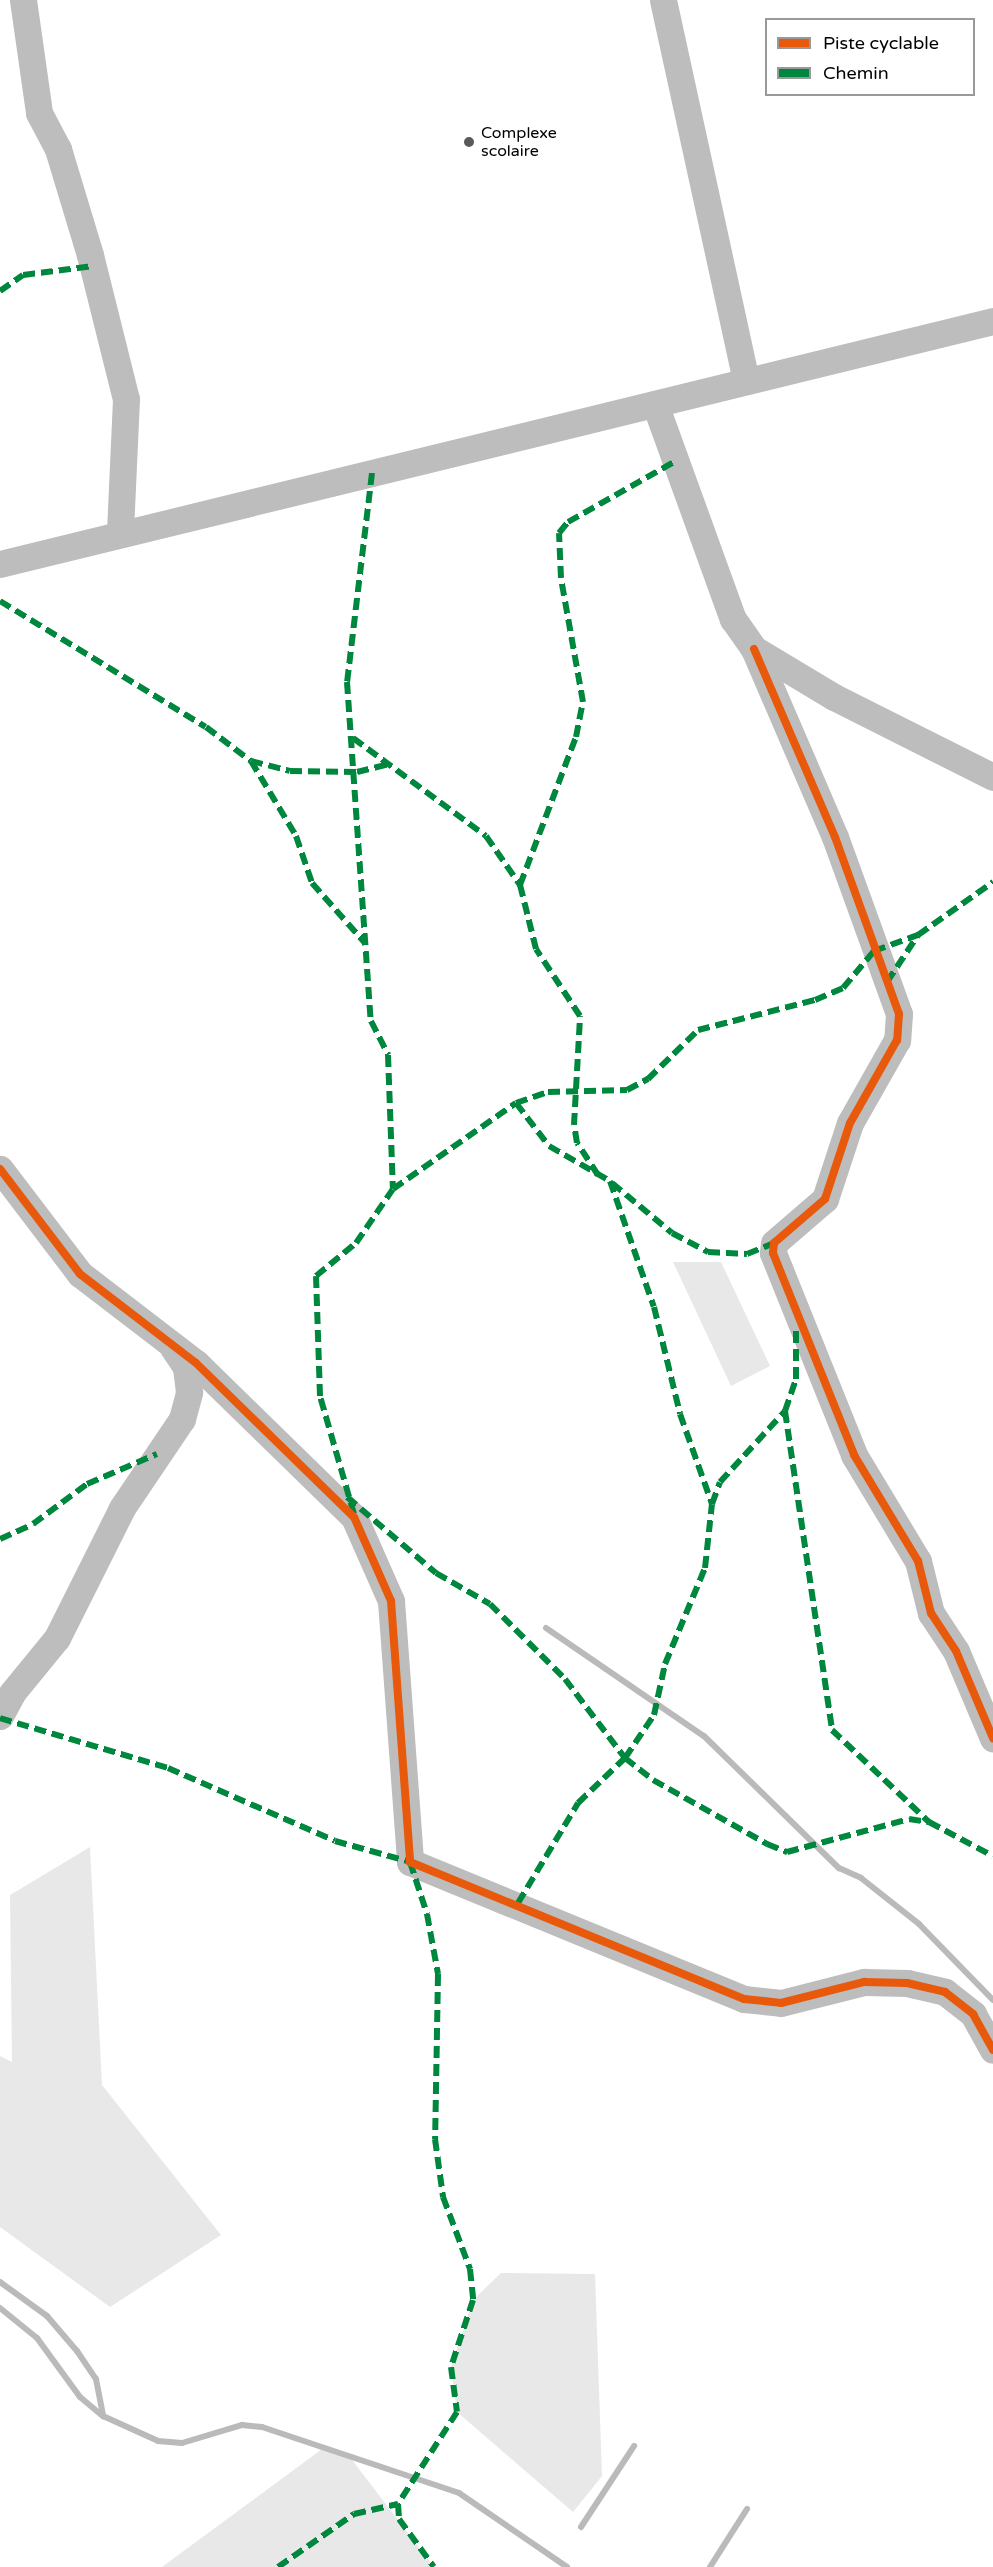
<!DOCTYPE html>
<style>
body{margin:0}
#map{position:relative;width:993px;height:2567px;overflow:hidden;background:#fff;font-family:"Varela Round",sans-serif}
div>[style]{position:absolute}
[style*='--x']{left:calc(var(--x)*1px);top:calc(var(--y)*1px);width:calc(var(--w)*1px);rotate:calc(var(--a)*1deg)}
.green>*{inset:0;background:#e8e8e8}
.stream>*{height:6px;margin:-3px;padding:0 3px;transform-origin:3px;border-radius:3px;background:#bababa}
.minor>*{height:27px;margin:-13.5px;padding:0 13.5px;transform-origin:13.5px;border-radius:13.5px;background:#bdbdbd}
.quiet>*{height:6px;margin-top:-3px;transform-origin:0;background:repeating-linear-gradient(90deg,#00873e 0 12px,transparent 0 18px)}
.cycleway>*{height:8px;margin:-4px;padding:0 4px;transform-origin:4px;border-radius:4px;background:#e8590c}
.dots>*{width:16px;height:16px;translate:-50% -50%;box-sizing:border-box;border:3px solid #fff;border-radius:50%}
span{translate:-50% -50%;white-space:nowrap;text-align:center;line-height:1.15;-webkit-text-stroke:4.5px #fff;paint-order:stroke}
.poi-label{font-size:16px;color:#000}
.left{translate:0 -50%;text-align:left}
.legend{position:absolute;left:765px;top:18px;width:210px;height:78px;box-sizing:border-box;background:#fff;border:2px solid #999;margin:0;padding:8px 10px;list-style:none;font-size:18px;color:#000}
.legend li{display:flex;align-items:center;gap:12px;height:30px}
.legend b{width:30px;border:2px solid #999}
</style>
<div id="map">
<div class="green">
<i style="clip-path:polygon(673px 1262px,721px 1262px,770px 1366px,731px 1386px)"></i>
<i style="clip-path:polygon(90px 1847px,102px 2085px,221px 2235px,110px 2307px,0 2227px,0 2056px,12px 2062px,10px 1895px)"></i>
<i style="clip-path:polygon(501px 2273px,595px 2274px,602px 2476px,573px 2512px,457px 2412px,451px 2367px,473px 2300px)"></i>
<i style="clip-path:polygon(322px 2449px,349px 2456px,434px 2567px,162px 2567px)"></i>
</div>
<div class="stream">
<i style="--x:546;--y:1628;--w:191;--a:34.4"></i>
<i style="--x:704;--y:1736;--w:189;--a:44.4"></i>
<i style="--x:839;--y:1868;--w:24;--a:24"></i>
<i style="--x:861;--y:1878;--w:74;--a:38.4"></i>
<i style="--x:919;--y:1924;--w:106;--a:45.8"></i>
<i style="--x:0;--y:2282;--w:58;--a:35.9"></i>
<i style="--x:47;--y:2316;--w:46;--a:49.4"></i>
<i style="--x:77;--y:2351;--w:34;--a:56"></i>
<i style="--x:96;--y:2379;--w:38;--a:79"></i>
<i style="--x:0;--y:2308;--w:48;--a:39"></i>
<i style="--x:37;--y:2338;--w:73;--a:53.9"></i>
<i style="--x:80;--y:2397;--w:30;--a:40"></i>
<i style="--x:103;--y:2416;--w:60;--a:24.4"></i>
<i style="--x:158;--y:2441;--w:24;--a:5"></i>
<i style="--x:182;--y:2443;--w:63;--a:-16.7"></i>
<i style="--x:242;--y:2425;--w:20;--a:6"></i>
<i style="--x:262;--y:2427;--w:208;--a:18.5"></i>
<i style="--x:459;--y:2493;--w:131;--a:34.4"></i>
<i style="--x:581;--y:2527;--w:97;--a:-56.8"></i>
<i style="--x:710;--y:2567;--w:69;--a:-57.5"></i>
</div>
<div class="minor">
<i style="--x:23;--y:0;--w:114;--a:81.9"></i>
<i style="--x:39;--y:113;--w:41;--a:62.2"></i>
<i style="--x:58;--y:149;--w:111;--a:73.2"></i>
<i style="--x:90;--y:255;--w:148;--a:76"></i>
<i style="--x:126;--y:399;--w:133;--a:92.6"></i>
<i style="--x:663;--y:0;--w:390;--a:77.7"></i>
<i style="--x:655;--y:404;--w:229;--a:70.1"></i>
<i style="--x:733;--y:619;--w:37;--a:55"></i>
<i style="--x:754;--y:649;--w:93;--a:31"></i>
<i style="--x:834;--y:697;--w:178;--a:26.7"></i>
<i style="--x:0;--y:564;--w:1022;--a:-13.75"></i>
<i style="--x:754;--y:649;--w:205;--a:66.7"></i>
<i style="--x:835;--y:837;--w:188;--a:70.1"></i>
<i style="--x:899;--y:1014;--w:26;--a:94"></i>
<i style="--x:897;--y:1040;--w:95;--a:119.5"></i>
<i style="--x:850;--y:1123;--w:80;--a:108.2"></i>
<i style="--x:825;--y:1199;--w:67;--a:139.2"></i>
<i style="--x:774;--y:1243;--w:10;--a:96"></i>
<i style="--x:773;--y:1253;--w:218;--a:68.1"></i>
<i style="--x:854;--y:1455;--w:124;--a:58.9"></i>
<i style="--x:918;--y:1561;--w:54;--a:76"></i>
<i style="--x:931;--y:1613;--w:45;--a:56.7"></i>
<i style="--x:956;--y:1651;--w:95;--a:67"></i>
<i style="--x:0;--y:1169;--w:132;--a:52.7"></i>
<i style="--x:80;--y:1274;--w:146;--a:37.5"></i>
<i style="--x:196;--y:1363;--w:221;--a:44.3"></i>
<i style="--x:354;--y:1517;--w:92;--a:66.2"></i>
<i style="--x:391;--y:1601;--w:262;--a:85.8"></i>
<i style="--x:410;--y:1862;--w:361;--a:22.3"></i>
<i style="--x:744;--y:1999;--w:37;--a:6"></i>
<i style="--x:781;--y:2003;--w:86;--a:-14.2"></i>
<i style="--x:864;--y:1982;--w:43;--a:1.3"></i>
<i style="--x:907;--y:1983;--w:39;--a:13"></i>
<i style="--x:945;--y:1992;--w:36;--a:38"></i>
<i style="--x:973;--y:2014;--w:41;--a:60.9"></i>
<i style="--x:0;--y:1716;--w:26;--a:-62"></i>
<i style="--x:12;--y:1693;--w:71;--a:-50.7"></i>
<i style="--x:57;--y:1638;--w:145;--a:-63.4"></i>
<i style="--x:122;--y:1508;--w:107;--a:-56"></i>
<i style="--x:182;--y:1419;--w:28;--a:-75"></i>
<i style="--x:189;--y:1392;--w:25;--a:-97"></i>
<i style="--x:186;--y:1367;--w:22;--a:-124"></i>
</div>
<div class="quiet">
<i style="--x:0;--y:291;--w:28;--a:-35"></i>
<i style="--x:23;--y:275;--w:71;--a:-7.3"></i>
<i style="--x:372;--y:473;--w:210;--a:96.8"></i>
<i style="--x:347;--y:682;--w:340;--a:86"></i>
<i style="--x:371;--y:1021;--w:38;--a:63"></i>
<i style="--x:388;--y:1055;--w:134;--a:87.9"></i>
<i style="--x:0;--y:601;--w:241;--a:31.5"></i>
<i style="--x:206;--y:727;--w:56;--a:37.1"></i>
<i style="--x:251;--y:761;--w:40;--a:14.4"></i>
<i style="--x:290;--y:771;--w:67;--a:0.9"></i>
<i style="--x:357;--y:772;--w:32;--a:-14"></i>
<i style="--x:353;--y:738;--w:165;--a:36.4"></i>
<i style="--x:486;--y:836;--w:60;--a:55.2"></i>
<i style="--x:251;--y:761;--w:87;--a:59"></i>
<i style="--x:296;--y:836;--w:50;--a:71.2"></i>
<i style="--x:312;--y:883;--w:81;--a:48.5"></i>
<i style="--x:887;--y:982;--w:56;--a:-56.6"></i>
<i style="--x:918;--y:935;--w:92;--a:-35.2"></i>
<i style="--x:516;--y:1103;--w:54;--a:52.5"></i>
<i style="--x:549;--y:1146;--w:70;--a:29.8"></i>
<i style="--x:610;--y:1181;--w:133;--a:70.8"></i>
<i style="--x:654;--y:1307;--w:110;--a:76.3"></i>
<i style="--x:680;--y:1414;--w:96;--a:70.4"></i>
<i style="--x:598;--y:1175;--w:38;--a:-123"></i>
<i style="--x:577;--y:1143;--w:18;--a:-99"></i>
<i style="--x:574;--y:1125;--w:109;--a:-86.8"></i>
<i style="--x:580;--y:1016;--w:80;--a:-123.3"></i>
<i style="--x:536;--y:949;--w:66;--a:-104"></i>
<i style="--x:520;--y:885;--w:158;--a:-69.3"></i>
<i style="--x:576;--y:737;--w:36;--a:-79"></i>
<i style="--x:583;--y:702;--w:126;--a:-100.1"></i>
<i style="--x:561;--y:578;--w:45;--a:-92.5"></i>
<i style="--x:559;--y:533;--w:14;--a:-51"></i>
<i style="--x:568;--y:522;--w:124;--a:-29.5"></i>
<i style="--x:612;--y:1183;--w:78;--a:39.8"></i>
<i style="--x:672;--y:1233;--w:41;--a:27.8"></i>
<i style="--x:708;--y:1252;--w:39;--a:3"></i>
<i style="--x:747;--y:1254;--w:29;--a:-22"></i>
<i style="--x:785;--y:1411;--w:322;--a:81.6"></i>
<i style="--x:832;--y:1730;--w:134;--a:43.5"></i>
<i style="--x:347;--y:1497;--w:117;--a:40.5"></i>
<i style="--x:436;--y:1573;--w:62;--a:29.9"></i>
<i style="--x:490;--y:1604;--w:106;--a:45"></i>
<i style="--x:565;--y:1679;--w:99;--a:52.8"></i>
<i style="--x:625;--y:1758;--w:36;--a:38"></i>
<i style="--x:653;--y:1780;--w:131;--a:29.3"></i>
<i style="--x:767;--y:1844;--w:22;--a:22"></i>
<i style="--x:787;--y:1852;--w:126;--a:-15.1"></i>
<i style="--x:909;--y:1819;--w:20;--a:9"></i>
<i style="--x:929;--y:1822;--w:72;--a:28"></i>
<i style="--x:354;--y:1514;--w:123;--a:-106.1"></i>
<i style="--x:320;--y:1396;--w:120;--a:-91.9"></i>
<i style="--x:316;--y:1276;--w:52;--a:-39.5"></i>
<i style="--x:356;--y:1243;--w:65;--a:-55.6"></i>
<i style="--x:393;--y:1189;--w:150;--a:-35"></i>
<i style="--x:516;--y:1103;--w:34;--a:-19"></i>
<i style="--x:548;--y:1092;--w:79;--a:-1.5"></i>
<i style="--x:627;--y:1090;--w:24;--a:-28"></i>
<i style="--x:648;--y:1079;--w:70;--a:-44.4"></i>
<i style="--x:698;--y:1030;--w:121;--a:-14.4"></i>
<i style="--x:815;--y:1000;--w:30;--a:-23"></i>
<i style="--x:843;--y:988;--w:48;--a:-50"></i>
<i style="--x:874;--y:951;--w:47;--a:-20"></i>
<i style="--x:0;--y:1539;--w:36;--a:-24"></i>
<i style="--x:33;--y:1524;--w:67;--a:-36.5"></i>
<i style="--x:87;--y:1484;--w:76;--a:-23.2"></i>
<i style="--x:0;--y:1718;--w:175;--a:16.6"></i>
<i style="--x:168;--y:1768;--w:182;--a:23.6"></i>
<i style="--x:335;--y:1841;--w:78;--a:15.6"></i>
<i style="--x:410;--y:1862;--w:55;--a:71.9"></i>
<i style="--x:427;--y:1914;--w:61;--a:79.6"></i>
<i style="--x:438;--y:1974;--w:165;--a:91"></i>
<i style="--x:435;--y:2139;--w:59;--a:82.1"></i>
<i style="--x:443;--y:2197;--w:77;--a:69.4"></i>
<i style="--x:470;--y:2269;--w:31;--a:84"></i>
<i style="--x:473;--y:2300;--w:71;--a:108.2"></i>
<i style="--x:451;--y:2367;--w:45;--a:82.4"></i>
<i style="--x:457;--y:2412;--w:109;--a:122.7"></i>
<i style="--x:398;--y:2504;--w:15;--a:86"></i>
<i style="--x:399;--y:2519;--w:59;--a:53.9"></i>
<i style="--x:518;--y:1903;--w:117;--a:-59"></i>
<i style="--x:578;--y:1803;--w:65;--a:-43.8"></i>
<i style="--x:625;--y:1758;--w:52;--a:-56"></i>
<i style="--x:654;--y:1715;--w:52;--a:-77.8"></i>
<i style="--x:665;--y:1664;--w:104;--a:-67.4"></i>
<i style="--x:705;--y:1568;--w:64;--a:-83.8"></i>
<i style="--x:712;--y:1504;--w:23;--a:-70"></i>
<i style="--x:720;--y:1482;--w:96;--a:-47.5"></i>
<i style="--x:785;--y:1411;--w:34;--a:-71"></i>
<i style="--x:796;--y:1379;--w:54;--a:-90"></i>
<i style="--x:278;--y:2567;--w:93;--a:-34.9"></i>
<i style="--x:354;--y:2514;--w:45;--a:-12.8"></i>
</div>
<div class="cycleway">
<i style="--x:754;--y:649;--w:205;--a:66.7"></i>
<i style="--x:835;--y:837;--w:188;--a:70.1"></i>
<i style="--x:899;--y:1014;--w:26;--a:94"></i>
<i style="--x:897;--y:1040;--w:95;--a:119.5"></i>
<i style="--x:850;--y:1123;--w:80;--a:108.2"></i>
<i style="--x:825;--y:1199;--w:67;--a:139.2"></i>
<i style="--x:774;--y:1243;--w:10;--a:96"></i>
<i style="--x:773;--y:1253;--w:218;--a:68.1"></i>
<i style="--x:854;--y:1455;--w:124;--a:58.9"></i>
<i style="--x:918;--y:1561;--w:54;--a:76"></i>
<i style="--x:931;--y:1613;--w:45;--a:56.7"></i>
<i style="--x:956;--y:1651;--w:95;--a:67"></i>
<i style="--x:0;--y:1169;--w:132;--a:52.7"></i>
<i style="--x:80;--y:1274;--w:146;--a:37.5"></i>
<i style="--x:196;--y:1363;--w:221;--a:44.3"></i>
<i style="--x:354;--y:1517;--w:92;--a:66.2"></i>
<i style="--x:391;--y:1601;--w:262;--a:85.8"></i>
<i style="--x:410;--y:1862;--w:361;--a:22.3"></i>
<i style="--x:744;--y:1999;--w:37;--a:6"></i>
<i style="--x:781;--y:2003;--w:86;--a:-14.2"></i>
<i style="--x:864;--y:1982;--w:43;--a:1.3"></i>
<i style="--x:907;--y:1983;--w:39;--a:13"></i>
<i style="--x:945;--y:1992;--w:36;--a:38"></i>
<i style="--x:973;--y:2014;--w:41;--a:60.9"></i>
</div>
<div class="dots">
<i style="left:469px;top:142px;background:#595959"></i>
</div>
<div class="poi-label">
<span class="left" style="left:481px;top:142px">Complexe<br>scolaire</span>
</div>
<ul class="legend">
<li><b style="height:8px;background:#e8590c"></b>Piste cyclable</li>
<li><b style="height:8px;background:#00873e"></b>Chemin</li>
</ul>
</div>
